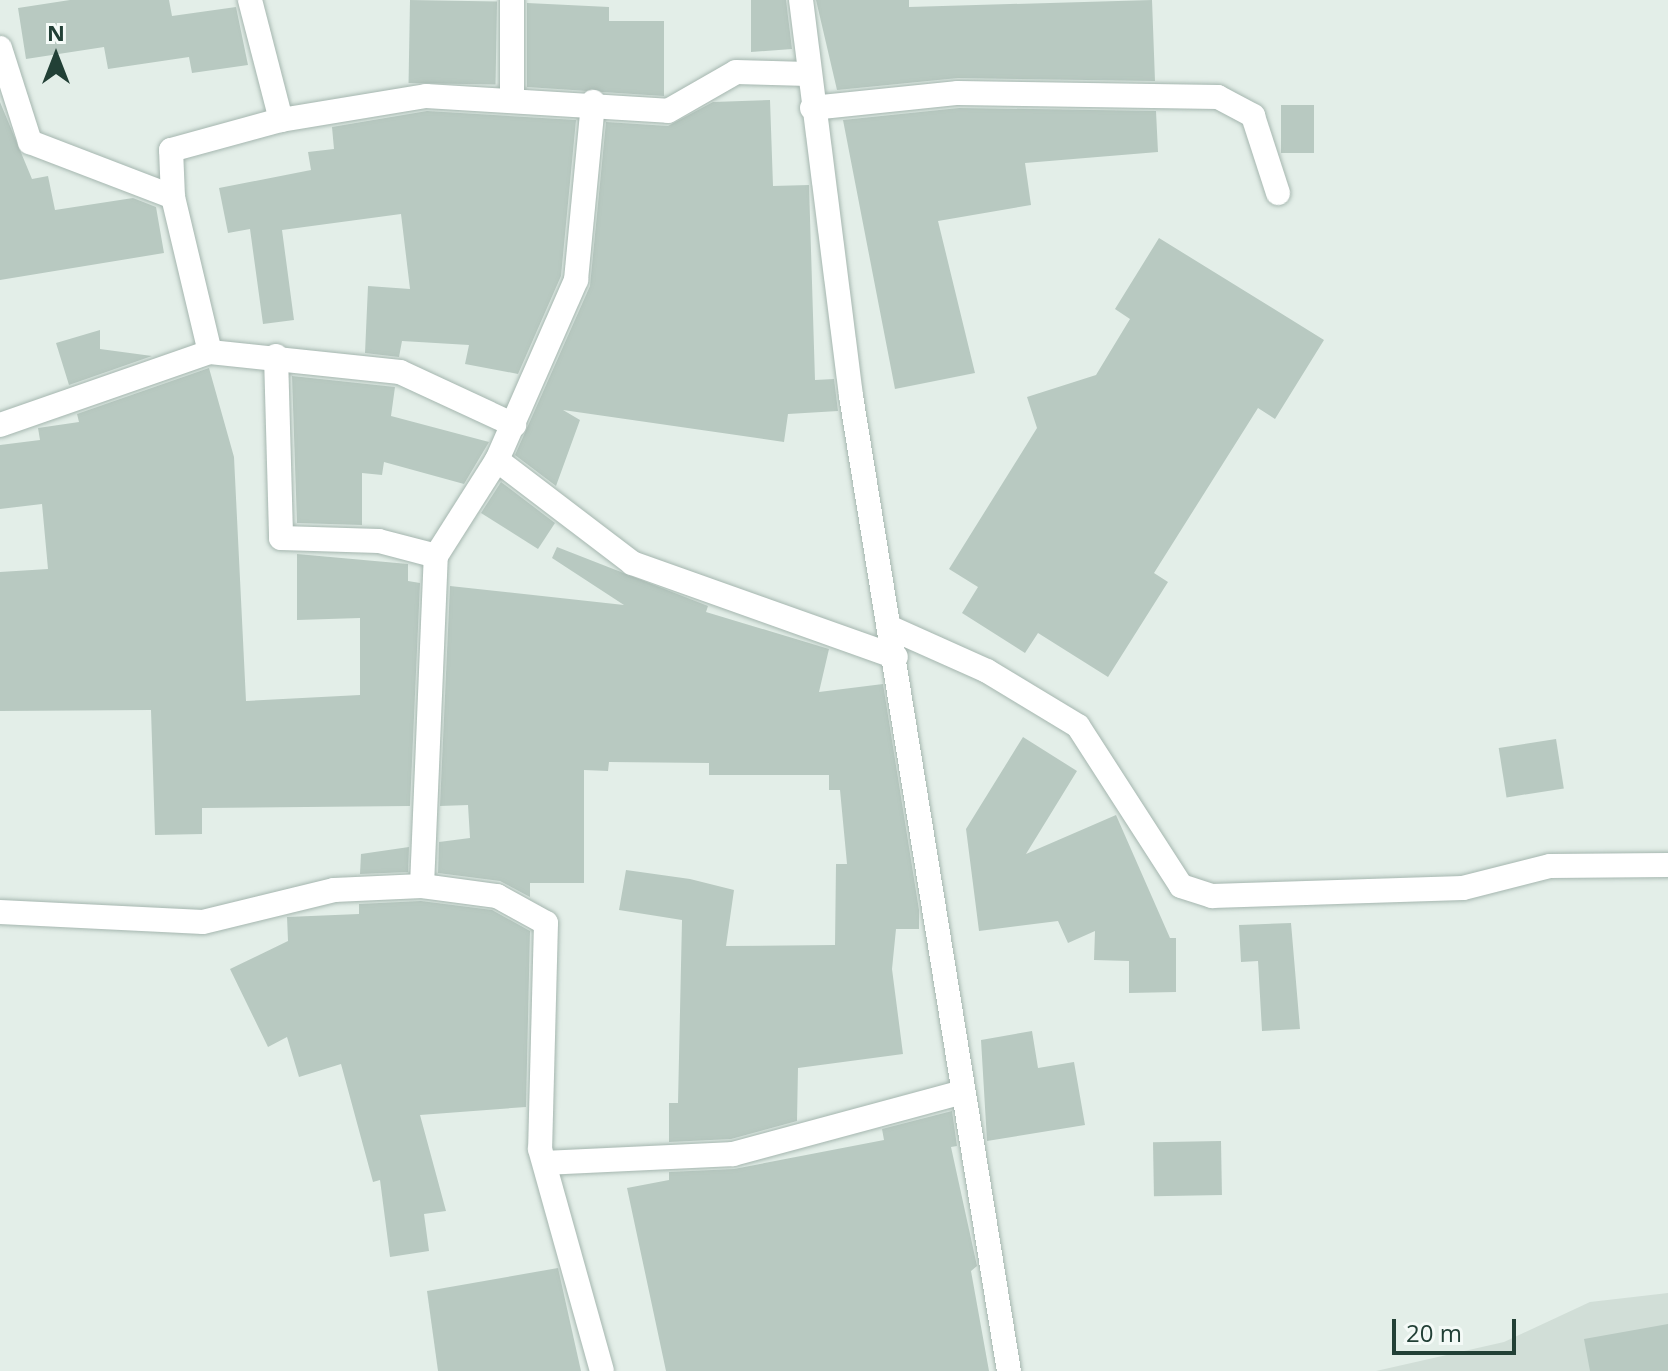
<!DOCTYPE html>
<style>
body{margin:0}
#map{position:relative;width:1668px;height:1371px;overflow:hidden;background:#e3eee8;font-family:"Open Sans",sans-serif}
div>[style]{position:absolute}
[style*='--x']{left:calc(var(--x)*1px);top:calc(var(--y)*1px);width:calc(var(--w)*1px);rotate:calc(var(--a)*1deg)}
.built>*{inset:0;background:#d1ded7}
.building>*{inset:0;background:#b8c9c1;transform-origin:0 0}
.roads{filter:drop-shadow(0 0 2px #a5b6af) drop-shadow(0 0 2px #a5b6af)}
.street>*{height:24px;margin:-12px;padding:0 12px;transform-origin:12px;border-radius:12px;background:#fff}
span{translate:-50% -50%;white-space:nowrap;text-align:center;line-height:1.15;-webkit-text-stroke:8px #f4faf7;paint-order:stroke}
.north{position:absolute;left:16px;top:16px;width:80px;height:80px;-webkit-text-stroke:6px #f4faf7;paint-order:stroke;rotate:0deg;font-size:22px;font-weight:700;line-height:32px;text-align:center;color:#224036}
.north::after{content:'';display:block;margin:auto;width:28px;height:36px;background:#224036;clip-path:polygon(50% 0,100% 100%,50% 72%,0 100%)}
.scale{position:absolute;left:1392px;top:1319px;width:124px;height:36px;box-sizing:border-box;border:4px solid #224036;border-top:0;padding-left:10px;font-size:24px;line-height:28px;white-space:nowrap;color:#224036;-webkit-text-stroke:6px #f4faf7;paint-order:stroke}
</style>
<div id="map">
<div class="built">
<i style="clip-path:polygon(1668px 1293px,1668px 1371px,1376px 1371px,1504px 1342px,1590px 1302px)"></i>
</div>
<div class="building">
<i style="clip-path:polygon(70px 0,169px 0,172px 16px,236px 7px,248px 65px,192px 73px,189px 57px,108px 69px,104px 47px,26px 59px,18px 8px)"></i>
<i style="left:410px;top:0;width:87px;height:83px;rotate:1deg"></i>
<i style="clip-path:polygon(751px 0,786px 0,792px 49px,751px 52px)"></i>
<i style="clip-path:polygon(816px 0,909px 0,909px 7px,1152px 0,1155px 81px,958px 78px,837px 90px)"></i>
<i style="clip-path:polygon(527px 3px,609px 7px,609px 21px,664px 21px,664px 96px,527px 87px)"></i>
<i style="clip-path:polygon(770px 100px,773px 186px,809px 185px,815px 380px,834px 379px,838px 411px,788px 414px,784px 442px,563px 410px,580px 420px,556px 486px,515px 455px,590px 286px,606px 122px,668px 126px,713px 102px)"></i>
<i style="clip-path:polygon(0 102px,32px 179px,48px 176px,55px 210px,133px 198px,156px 207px,164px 253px,0 280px)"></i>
<i style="left:1281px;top:105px;width:33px;height:48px"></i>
<i style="clip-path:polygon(959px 108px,1156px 111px,1158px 152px,1025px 163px,1031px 205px,938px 221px,975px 373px,895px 389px,843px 120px)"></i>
<i style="clip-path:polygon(427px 111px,576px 120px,561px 276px,518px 374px,465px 364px,469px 345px,402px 341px,399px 357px,365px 353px,368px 286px,410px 289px,401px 214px,282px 230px,294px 320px,263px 324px,250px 229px,228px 233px,219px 188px,311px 170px,308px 152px,334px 149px,332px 127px)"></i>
<i style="clip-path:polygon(1159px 238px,1324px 340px,1275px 419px,1258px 408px,1154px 573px,1168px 582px,1108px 677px,1038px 633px,1025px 653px,962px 613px,978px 587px,949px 569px,1037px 428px,1027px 397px,1096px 375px,1130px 319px,1115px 309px)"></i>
<i style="clip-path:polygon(100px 330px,100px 349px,152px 356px,69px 385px,56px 343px)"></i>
<i style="clip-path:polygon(209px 368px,234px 457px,246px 701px,360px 695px,360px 618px,297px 620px,297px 554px,408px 564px,408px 581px,420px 583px,410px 806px,202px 808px,202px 834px,155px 835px,151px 710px,0 711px,0 572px,48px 569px,42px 504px,0 509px,0 445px,40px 440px,38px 428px,79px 422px,77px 414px)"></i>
<i style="clip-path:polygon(292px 376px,395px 387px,391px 416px,489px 442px,464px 484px,384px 462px,382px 475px,362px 473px,362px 525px,297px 523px)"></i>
<i style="clip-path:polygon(501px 482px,555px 523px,538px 549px,481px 513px)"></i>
<i style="clip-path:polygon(557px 547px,708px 606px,706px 612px,829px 649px,819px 692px,883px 684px,919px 910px,919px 929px,896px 929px,892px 969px,903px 1054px,798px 1068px,797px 1121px,731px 1139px,669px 1142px,669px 1103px,678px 1103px,682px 920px,619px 910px,626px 870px,690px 879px,734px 890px,726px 946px,835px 945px,836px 864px,847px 864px,840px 790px,829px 790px,829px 775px,709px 775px,709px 763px,609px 762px,608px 771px,584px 770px,584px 883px,530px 883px,530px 897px,500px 881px,438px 873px,439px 842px,470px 838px,468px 805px,440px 806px,450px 586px,624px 605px,552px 558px)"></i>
<i style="clip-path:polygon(1023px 737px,1077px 771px,1026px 854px,1116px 815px,1170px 938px,1176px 938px,1176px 992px,1129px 993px,1129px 961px,1094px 960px,1095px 931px,1068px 943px,1058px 921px,979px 931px,966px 829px)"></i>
<i style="left:1556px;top:739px;width:50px;height:58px;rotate:81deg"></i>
<i style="clip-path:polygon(409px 847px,408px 872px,360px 874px,361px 854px)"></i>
<i style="clip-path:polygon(421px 901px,492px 910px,530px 931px,526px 1107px,420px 1115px,446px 1211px,424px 1214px,429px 1251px,390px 1257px,380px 1180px,373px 1182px,341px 1064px,299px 1077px,287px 1037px,268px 1047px,230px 969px,288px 941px,287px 917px,359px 914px,359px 904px)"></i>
<i style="clip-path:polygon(1291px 923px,1300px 1029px,1262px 1031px,1258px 961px,1241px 962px,1239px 925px)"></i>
<i style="clip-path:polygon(1032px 1031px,1038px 1068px,1074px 1062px,1085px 1125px,987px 1141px,981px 1040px)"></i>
<i style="clip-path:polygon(952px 1111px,957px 1146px,951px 1147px,977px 1266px,971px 1271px,989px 1371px,666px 1371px,627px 1188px,669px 1180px,669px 1172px,734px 1169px,884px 1140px,882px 1129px)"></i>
<i style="left:1221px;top:1141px;width:54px;height:68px;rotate:89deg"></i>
<i style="clip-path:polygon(558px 1268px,581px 1371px,438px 1371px,427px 1291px)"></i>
<i style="clip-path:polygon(1668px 1324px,1668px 1371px,1590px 1371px,1584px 1339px)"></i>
</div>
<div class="roads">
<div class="street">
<i style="--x:250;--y:0;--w:124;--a:75.5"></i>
<i style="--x:512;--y:0;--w:99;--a:90"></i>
<i style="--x:801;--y:0;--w:399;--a:82.8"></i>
<i style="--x:851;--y:396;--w:988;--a:80.8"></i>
<i style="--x:0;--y:48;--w:99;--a:72.3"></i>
<i style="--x:30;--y:142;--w:153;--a:21"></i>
<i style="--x:173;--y:197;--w:159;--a:76.6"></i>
<i style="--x:812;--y:108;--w:147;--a:-5.9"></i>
<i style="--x:958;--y:93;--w:260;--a:0.9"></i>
<i style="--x:1218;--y:97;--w:40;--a:28"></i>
<i style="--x:1253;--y:116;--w:81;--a:72"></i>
<i style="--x:173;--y:197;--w:47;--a:-92.4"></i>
<i style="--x:171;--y:150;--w:114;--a:-15.3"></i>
<i style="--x:281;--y:120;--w:147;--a:-9.4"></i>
<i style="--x:426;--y:96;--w:242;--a:3.5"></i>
<i style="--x:668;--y:111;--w:78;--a:-29.8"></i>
<i style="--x:736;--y:72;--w:72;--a:1.6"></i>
<i style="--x:276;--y:356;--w:182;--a:88.4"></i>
<i style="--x:281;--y:538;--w:98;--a:1.8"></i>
<i style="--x:379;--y:541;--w:59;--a:14.7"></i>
<i style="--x:0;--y:425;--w:222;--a:-19.2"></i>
<i style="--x:210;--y:352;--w:191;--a:6"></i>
<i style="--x:400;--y:372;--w:126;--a:24.9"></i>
<i style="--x:497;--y:460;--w:170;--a:37.3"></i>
<i style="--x:632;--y:563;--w:280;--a:19.6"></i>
<i style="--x:891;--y:628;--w:105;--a:24.1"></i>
<i style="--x:987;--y:671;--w:106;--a:31.1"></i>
<i style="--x:1078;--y:726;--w:190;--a:57.2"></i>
<i style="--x:1181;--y:886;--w:33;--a:18"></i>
<i style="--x:1212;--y:896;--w:251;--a:-1.8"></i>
<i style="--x:1463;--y:888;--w:90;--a:-14.2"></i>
<i style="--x:1550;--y:866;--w:118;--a:-0.5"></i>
<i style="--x:422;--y:886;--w:330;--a:-87.6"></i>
<i style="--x:436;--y:556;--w:114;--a:-57.6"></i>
<i style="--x:497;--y:460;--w:197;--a:-66.3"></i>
<i style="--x:576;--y:280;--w:179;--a:-84.5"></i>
<i style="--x:0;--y:912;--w:203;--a:2.8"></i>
<i style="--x:203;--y:922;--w:135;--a:-13.7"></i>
<i style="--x:334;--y:890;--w:88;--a:-2.6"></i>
<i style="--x:422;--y:886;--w:76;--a:7.6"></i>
<i style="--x:497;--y:896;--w:56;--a:28.9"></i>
<i style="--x:546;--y:923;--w:226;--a:91.5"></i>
<i style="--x:540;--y:1149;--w:230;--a:74.4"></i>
<i style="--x:545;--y:1163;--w:188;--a:-2.7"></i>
<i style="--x:733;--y:1154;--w:238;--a:-15.1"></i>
</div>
</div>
<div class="north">N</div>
<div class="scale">20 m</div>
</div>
